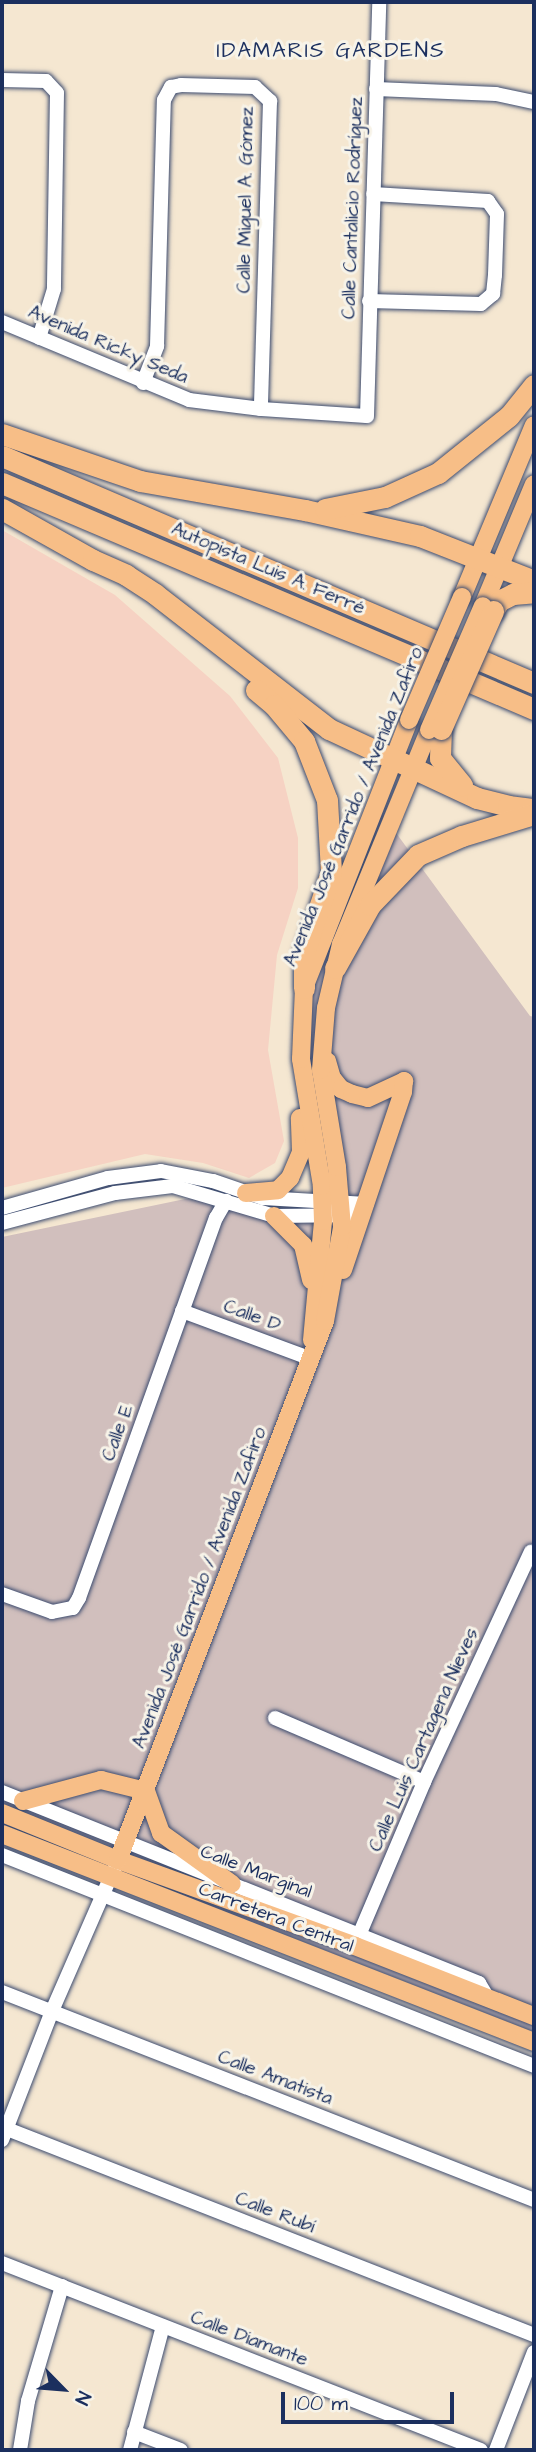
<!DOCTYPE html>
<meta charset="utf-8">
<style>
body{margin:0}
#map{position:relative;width:536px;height:2452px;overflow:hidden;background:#f5e7d1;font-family:"Architects Daughter",sans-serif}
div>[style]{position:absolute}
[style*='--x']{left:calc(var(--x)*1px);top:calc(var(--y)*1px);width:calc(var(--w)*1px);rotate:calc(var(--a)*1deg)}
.built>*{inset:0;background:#f6d2c3}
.industrial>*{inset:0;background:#d1bfbd}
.roads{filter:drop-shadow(0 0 2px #3c4b6f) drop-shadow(0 0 2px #3c4b6f)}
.minor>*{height:14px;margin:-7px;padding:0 7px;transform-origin:7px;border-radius:7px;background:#fff}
.major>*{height:18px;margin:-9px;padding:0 9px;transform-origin:9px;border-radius:9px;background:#f7be87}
.highway>*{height:21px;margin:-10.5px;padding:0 10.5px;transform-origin:10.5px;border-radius:10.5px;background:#f7be87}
.bridges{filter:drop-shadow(0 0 2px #3c4b6f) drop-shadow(0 0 2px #3c4b6f)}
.major-bridge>*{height:18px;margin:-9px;padding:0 9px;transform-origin:9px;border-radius:9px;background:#f7be87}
.highway-bridge>*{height:21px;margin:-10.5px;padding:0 10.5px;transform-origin:10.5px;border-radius:10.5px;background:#f7be87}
span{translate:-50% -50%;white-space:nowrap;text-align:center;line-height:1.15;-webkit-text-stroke:6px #f7f3e8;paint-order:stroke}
.street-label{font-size:19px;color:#1b2f5e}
.neighbourhood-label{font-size:21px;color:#1b2f5e;letter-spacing:2px}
.frame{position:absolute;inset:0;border:4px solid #1b2f5e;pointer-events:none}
.north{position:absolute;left:28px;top:2354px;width:70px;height:70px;-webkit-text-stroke:5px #f7f3e8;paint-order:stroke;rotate:115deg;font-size:19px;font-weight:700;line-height:28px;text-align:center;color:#1b2f5e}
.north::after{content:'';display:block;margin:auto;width:24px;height:32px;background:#1b2f5e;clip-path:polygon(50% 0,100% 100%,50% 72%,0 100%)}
.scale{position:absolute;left:281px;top:2392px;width:173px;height:32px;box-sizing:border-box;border:4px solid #1b2f5e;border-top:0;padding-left:9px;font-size:21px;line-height:24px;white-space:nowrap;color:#1b2f5e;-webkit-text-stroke:5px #f7f3e8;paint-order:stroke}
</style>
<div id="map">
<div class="built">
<i style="clip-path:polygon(2px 530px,115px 595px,230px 696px,278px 758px,298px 838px,298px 888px,277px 955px,268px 1050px,284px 1141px,275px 1163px,249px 1178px,203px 1163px,145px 1154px,2px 1188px)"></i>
</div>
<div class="industrial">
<i style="clip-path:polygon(372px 800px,530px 1016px,534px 1017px,534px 2032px,2px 1824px,2px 1237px,185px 1199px,321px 1195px,301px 1024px)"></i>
</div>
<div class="roads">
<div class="minor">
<i style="--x:2;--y:80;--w:44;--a:1.3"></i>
<i style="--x:46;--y:81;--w:16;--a:47"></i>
<i style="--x:57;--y:93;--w:196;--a:90.9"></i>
<i style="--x:54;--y:289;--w:51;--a:107"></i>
<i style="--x:376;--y:89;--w:120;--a:2.4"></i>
<i style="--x:496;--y:94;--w:39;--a:12"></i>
<i style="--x:369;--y:301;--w:112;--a:1.5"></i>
<i style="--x:481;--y:304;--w:16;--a:-40"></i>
<i style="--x:493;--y:294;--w:19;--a:-84"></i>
<i style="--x:495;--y:275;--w:61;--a:-88.1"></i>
<i style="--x:497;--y:214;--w:16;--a:-125"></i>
<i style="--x:488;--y:201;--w:115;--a:-176.5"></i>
<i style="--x:2;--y:322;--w:203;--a:22.6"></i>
<i style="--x:189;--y:400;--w:73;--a:7.1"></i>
<i style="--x:261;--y:409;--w:106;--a:3.8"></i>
<i style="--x:367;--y:416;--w:414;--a:-88.3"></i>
<i style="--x:143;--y:383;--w:40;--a:-69"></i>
<i style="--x:157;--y:346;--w:246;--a:-88.4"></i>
<i style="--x:164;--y:100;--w:15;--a:-62"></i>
<i style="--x:171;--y:87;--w:10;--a:-11"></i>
<i style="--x:181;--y:85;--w:74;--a:1.5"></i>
<i style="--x:255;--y:87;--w:21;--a:43"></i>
<i style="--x:270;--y:101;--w:308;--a:91.7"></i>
<i style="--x:2;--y:1208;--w:110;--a:-15.8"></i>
<i style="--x:108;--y:1178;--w:53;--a:-7.5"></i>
<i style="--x:161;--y:1171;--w:53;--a:10.9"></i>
<i style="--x:213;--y:1181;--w:53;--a:18.8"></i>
<i style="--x:263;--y:1198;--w:104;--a:3.3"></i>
<i style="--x:2;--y:1223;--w:117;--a:-14.9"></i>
<i style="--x:115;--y:1193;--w:58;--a:-6.9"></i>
<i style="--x:173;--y:1186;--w:105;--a:16.5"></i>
<i style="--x:274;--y:1216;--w:89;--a:-0.6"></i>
<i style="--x:182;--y:1311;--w:135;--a:20.3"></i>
<i style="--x:2;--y:1594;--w:53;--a:19.8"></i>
<i style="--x:52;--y:1612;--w:21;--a:-11"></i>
<i style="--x:73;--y:1608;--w:12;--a:-59"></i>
<i style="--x:79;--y:1598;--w:404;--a:-70.2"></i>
<i style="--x:216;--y:1218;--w:20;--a:-60"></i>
<i style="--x:275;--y:1718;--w:162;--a:23.2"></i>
<i style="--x:2;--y:1792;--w:514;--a:21.82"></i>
<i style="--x:479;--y:1983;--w:17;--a:59"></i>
<i style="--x:2;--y:1855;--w:572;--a:21.63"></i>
<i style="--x:357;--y:1940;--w:172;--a:-67"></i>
<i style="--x:424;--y:1782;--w:254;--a:-65.1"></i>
<i style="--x:2;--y:1992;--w:571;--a:21.35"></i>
<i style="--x:2;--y:2127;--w:571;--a:21.35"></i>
<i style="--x:2;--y:2140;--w:138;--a:-68.8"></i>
<i style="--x:52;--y:2011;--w:165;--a:-66.4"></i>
<i style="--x:2;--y:2263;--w:514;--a:21.33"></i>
<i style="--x:134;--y:2432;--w:50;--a:21"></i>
<i style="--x:20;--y:2450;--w:50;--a:-80.7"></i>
<i style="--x:28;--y:2401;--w:120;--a:-73.5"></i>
<i style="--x:130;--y:2450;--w:128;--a:-75.1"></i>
<i style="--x:496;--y:2450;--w:105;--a:-68.8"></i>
</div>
<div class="major">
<i style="--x:462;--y:597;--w:186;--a:-67.3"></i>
<i style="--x:483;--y:606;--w:132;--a:-67.3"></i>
<i style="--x:327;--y:1061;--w:18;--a:74"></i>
<i style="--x:332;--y:1078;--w:14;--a:51"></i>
<i style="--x:341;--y:1089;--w:12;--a:24"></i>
<i style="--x:352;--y:1094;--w:16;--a:14"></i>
<i style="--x:368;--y:1098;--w:40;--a:-25"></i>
<i style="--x:246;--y:1193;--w:32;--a:-5"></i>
<i style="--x:278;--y:1190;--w:17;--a:-45"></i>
<i style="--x:290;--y:1178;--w:28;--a:-67"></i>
<i style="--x:301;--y:1152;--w:34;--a:-92"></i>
<i style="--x:274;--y:1216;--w:41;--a:45"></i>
<i style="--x:303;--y:1245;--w:36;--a:77"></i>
<i style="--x:343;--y:1270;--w:188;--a:-71.4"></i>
<i style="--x:403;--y:1092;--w:11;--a:-85"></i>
<i style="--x:312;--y:1340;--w:120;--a:-84.7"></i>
<i style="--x:323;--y:1221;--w:35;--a:-92"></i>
<i style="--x:322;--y:1186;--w:129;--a:-99.4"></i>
<i style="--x:301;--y:1059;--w:71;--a:-87.6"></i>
<i style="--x:304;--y:988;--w:288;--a:-68.6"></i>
<i style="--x:146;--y:1791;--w:45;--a:70.3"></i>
<i style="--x:161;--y:1833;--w:87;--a:35.7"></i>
<i style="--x:23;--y:1801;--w:81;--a:-15.1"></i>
<i style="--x:101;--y:1780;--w:46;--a:13.7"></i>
<i style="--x:2;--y:1813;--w:125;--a:22.1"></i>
<i style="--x:118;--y:1860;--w:252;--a:19.9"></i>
<i style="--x:355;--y:1946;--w:192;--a:21.4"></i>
<i style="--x:2;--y:1834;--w:571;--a:21.35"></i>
<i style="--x:118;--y:1860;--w:577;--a:-68.99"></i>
<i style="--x:325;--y:1321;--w:96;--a:-79.7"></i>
<i style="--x:342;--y:1227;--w:60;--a:-94.8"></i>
<i style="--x:337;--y:1167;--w:98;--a:-99.4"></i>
<i style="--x:321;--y:1070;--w:62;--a:-85.4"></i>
<i style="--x:326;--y:1008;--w:66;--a:-76.8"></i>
<i style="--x:341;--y:944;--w:231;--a:-67.6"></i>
</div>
<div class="highway">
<i style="--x:2;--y:434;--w:146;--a:18.8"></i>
<i style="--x:140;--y:481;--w:168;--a:10"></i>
<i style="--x:305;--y:510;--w:118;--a:12.7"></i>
<i style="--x:420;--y:536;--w:123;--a:21.5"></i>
<i style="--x:2;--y:456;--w:578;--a:23.11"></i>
<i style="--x:2;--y:483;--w:578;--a:23.02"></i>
<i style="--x:2;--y:509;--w:104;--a:29.3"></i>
<i style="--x:93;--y:560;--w:36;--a:24"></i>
<i style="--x:126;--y:575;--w:35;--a:33"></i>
<i style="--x:155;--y:594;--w:220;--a:37.8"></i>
<i style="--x:329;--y:729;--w:163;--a:25"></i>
<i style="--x:477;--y:798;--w:32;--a:14"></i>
<i style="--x:508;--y:806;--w:26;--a:7"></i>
<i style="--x:325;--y:509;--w:61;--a:-11.3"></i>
<i style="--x:385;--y:497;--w:58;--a:-24.4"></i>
<i style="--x:438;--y:473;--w:91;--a:-38.8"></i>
<i style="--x:509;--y:416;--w:40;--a:-51"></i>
<i style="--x:493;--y:611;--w:12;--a:-59"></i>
<i style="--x:499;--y:601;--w:16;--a:-27"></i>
<i style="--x:513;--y:594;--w:21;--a:-5"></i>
<i style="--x:256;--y:690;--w:23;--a:40"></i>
<i style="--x:274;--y:705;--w:47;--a:50.2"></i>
<i style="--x:304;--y:741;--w:63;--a:68.7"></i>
<i style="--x:327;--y:800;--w:72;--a:86.8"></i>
<i style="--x:331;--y:872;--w:84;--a:108.6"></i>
<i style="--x:304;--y:952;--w:36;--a:90"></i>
<i style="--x:441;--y:729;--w:29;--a:92"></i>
<i style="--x:440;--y:758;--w:35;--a:51"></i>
<i style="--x:335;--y:968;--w:72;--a:-60.9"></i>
<i style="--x:370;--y:905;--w:69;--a:-46.2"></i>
<i style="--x:418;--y:855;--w:48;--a:-23.4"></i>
<i style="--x:462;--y:836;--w:75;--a:-17"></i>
</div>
</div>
<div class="bridges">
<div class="major-bridge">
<i style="--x:409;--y:720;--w:134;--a:-66.7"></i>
<i style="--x:429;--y:730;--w:135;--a:-66.5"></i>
</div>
<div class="highway-bridge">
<i style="--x:441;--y:729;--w:129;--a:-66.2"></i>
</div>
</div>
<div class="street-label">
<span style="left:246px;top:200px;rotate:-89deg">Calle Miguel A. Gómez</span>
<span style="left:353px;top:208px;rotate:-88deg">Calle Cantalicio Rodríguez</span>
<span style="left:108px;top:345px;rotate:23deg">Avenida Ricky Seda</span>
<span style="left:268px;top:569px;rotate:23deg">Autopista Luis A. Ferré</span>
<span style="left:354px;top:807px;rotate:-68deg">Avenida José Garrido / Avenida Zafiro</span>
<span style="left:252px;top:1316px;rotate:20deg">Calle D</span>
<span style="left:118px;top:1433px;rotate:-70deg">Calle E</span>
<span style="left:200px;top:1588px;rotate:-69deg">Avenida José Garrido / Avenida Zafiro</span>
<span style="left:424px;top:1740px;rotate:-66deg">Calle Luis Cartagena Nieves</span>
<span style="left:256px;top:1872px;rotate:21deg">Calle Marginal</span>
<span style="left:276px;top:1918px;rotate:21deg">Carretera Central</span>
<span style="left:275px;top:2078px;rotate:21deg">Calle Amatista</span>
<span style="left:275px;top:2213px;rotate:21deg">Calle Rubí</span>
<span style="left:249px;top:2339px;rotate:21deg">Calle Diamante</span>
</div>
<div class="neighbourhood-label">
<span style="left:331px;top:51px">IDAMARIS GARDENS</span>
</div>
<div class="frame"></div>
<div class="north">N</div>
<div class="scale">100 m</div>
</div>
